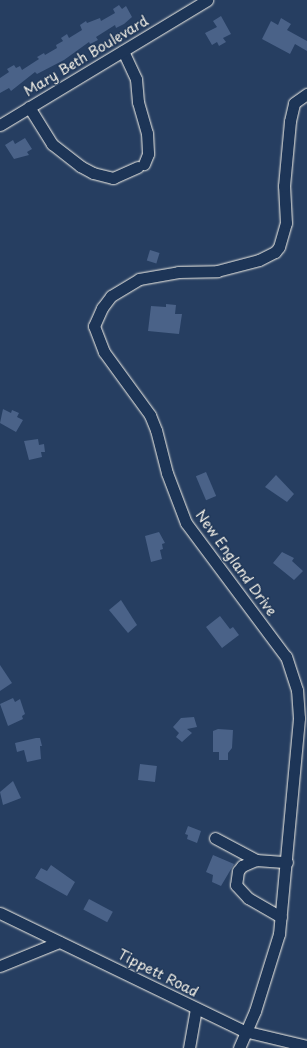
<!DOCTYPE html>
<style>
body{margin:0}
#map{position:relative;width:307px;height:1048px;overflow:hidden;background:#263e61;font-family:"Playpen Sans",sans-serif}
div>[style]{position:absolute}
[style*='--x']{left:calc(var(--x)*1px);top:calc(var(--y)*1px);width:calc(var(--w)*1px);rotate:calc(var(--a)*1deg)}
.building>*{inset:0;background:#4a6288;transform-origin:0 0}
.roads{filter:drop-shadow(0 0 1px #f4f1e8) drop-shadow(0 0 1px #f4f1e8)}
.minor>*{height:11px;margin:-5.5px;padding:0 5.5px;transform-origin:5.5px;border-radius:5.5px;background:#1d3557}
span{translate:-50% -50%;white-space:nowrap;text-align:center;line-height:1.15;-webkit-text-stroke:3px #1d3557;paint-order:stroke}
.street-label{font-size:14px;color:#f4f1e8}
</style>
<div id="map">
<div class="building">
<i style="clip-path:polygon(119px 5px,122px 9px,126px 6px,132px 17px,124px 24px,116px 28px,115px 25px,96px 37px,98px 40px,90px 44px,89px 42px,64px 60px,37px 74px,35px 72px,11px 91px,9px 88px,0 93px,0 78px,9px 72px,7px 69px,14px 65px,16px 68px,20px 66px,22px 70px,39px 59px,37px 57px,44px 53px,45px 55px,57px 48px,56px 45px,63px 41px,61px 38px,67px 34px,69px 38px,82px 30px,80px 25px,86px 21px,87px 23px,100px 18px,101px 21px,115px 13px,113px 9px)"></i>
<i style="clip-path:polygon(221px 16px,231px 34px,223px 38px,226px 42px,219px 46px,217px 42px,212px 45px,205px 33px,217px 27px,213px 21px)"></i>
<i style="clip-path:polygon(281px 18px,291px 24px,287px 30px,307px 41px,307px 51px,295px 44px,290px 54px,262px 39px,271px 21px,278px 25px)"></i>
<i style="clip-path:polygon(25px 138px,32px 149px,27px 152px,29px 155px,14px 159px,5px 145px,13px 140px,15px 144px)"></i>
<i style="left:150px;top:250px;width:10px;height:11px;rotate:17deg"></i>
<i style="clip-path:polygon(166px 304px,176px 305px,175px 314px,182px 314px,179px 334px,148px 331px,151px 306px,166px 307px)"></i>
<i style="clip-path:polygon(3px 409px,11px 413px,12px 410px,19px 413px,17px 417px,23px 420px,16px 432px,0 423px)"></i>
<i style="clip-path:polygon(38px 439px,39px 445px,44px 444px,45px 452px,41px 452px,42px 457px,29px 460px,24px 441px)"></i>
<i style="left:206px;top:472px;width:26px;height:11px;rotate:67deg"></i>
<i style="clip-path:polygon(276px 475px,294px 494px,287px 502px,265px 487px)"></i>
<i style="clip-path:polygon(159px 532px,165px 543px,162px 544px,163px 549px,160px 550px,162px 559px,151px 562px,145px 536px)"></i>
<i style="clip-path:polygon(282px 552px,294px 558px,292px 561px,303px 571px,294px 580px,273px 563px)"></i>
<i style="clip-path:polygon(121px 600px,137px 625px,128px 633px,109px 610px)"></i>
<i style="clip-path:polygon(220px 616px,230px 629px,233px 627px,239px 635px,222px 648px,206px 627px)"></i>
<i style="clip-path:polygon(0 665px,12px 683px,0 691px)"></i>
<i style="clip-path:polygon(13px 698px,15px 702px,20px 699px,25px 714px,22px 716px,23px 719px,8px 726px,0 704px)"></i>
<i style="clip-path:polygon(194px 717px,197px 727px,187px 729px,192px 733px,182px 742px,176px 737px,179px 733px,173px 727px,181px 718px)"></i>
<i style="clip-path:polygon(218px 729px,233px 730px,232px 748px,228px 753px,228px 760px,219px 760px,219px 752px,213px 752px,213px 731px)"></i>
<i style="clip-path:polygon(36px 738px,40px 738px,42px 746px,40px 746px,41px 759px,27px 762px,24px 750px,17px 752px,15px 743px)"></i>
<i style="left:140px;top:764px;width:17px;height:16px;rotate:7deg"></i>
<i style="clip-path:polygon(13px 781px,21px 798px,3px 805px,0 792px)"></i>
<i style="clip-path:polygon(188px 826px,201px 831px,197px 843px,187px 839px,188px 835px,185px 834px)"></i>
<i style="clip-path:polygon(213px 855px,234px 864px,221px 886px,212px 882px,213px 875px,206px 872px)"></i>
<i style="clip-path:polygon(51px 865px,75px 882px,67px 896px,35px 878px,41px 868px,47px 871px)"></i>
<i style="left:89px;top:899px;width:27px;height:12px;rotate:28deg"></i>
</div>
<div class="roads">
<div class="minor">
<i style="--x:123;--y:51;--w:31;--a:65"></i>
<i style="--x:136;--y:79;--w:23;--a:85"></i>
<i style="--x:138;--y:102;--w:32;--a:74"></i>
<i style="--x:147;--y:133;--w:21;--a:87"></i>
<i style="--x:148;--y:154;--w:11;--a:112"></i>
<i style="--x:29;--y:107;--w:44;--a:58.1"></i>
<i style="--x:52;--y:144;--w:36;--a:38"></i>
<i style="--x:80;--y:166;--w:15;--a:28"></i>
<i style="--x:93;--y:173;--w:21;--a:14"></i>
<i style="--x:113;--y:178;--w:27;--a:-24"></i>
<i style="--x:0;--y:125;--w:242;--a:-31.1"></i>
<i style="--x:215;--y:838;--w:47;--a:28.2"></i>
<i style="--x:256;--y:860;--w:31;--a:4"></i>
<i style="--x:256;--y:860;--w:15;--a:157"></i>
<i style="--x:242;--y:866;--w:6;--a:129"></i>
<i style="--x:238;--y:871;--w:14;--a:98"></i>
<i style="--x:236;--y:885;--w:18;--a:47"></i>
<i style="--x:248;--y:898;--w:38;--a:30"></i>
<i style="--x:0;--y:913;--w:271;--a:25.8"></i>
<i style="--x:244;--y:1031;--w:65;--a:13.4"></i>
<i style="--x:0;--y:966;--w:64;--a:-22.1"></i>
<i style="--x:189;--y:1048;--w:40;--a:-80"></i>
<i style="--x:239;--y:1048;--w:40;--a:-66.6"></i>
<i style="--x:255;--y:1011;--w:81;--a:-72.7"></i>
<i style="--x:279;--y:934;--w:217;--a:-84.7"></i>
<i style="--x:299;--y:718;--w:28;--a:-94"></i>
<i style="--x:297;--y:690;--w:35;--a:-108"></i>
<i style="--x:286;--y:657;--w:167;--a:-126.7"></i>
<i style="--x:186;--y:523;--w:53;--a:-110.8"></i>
<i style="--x:167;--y:473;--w:44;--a:-104.3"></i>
<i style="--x:156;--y:430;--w:16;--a:-112"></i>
<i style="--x:150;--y:415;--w:78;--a:-126.1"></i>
<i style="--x:104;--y:352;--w:28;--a:-111"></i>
<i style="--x:94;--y:326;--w:20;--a:-66"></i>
<i style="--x:102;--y:308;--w:15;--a:-53"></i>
<i style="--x:111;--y:296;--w:33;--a:-31"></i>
<i style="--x:139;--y:279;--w:40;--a:-10"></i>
<i style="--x:178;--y:272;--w:39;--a:-1"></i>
<i style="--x:217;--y:271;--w:43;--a:-14.7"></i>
<i style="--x:259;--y:260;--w:18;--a:-27"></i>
<i style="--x:275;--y:252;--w:6;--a:-51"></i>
<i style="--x:279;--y:247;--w:25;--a:-74"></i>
<i style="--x:286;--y:223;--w:37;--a:-93"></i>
<i style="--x:284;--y:186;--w:65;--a:-84.7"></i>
<i style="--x:290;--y:121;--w:18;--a:-77"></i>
<i style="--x:294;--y:103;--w:16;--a:-35"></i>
</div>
</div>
<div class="street-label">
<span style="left:86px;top:56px;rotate:-31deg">Mary Beth Boulevard</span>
<span style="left:236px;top:563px;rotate:54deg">New England Drive</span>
<span style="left:158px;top:973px;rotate:27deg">Tippett Road</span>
</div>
</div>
